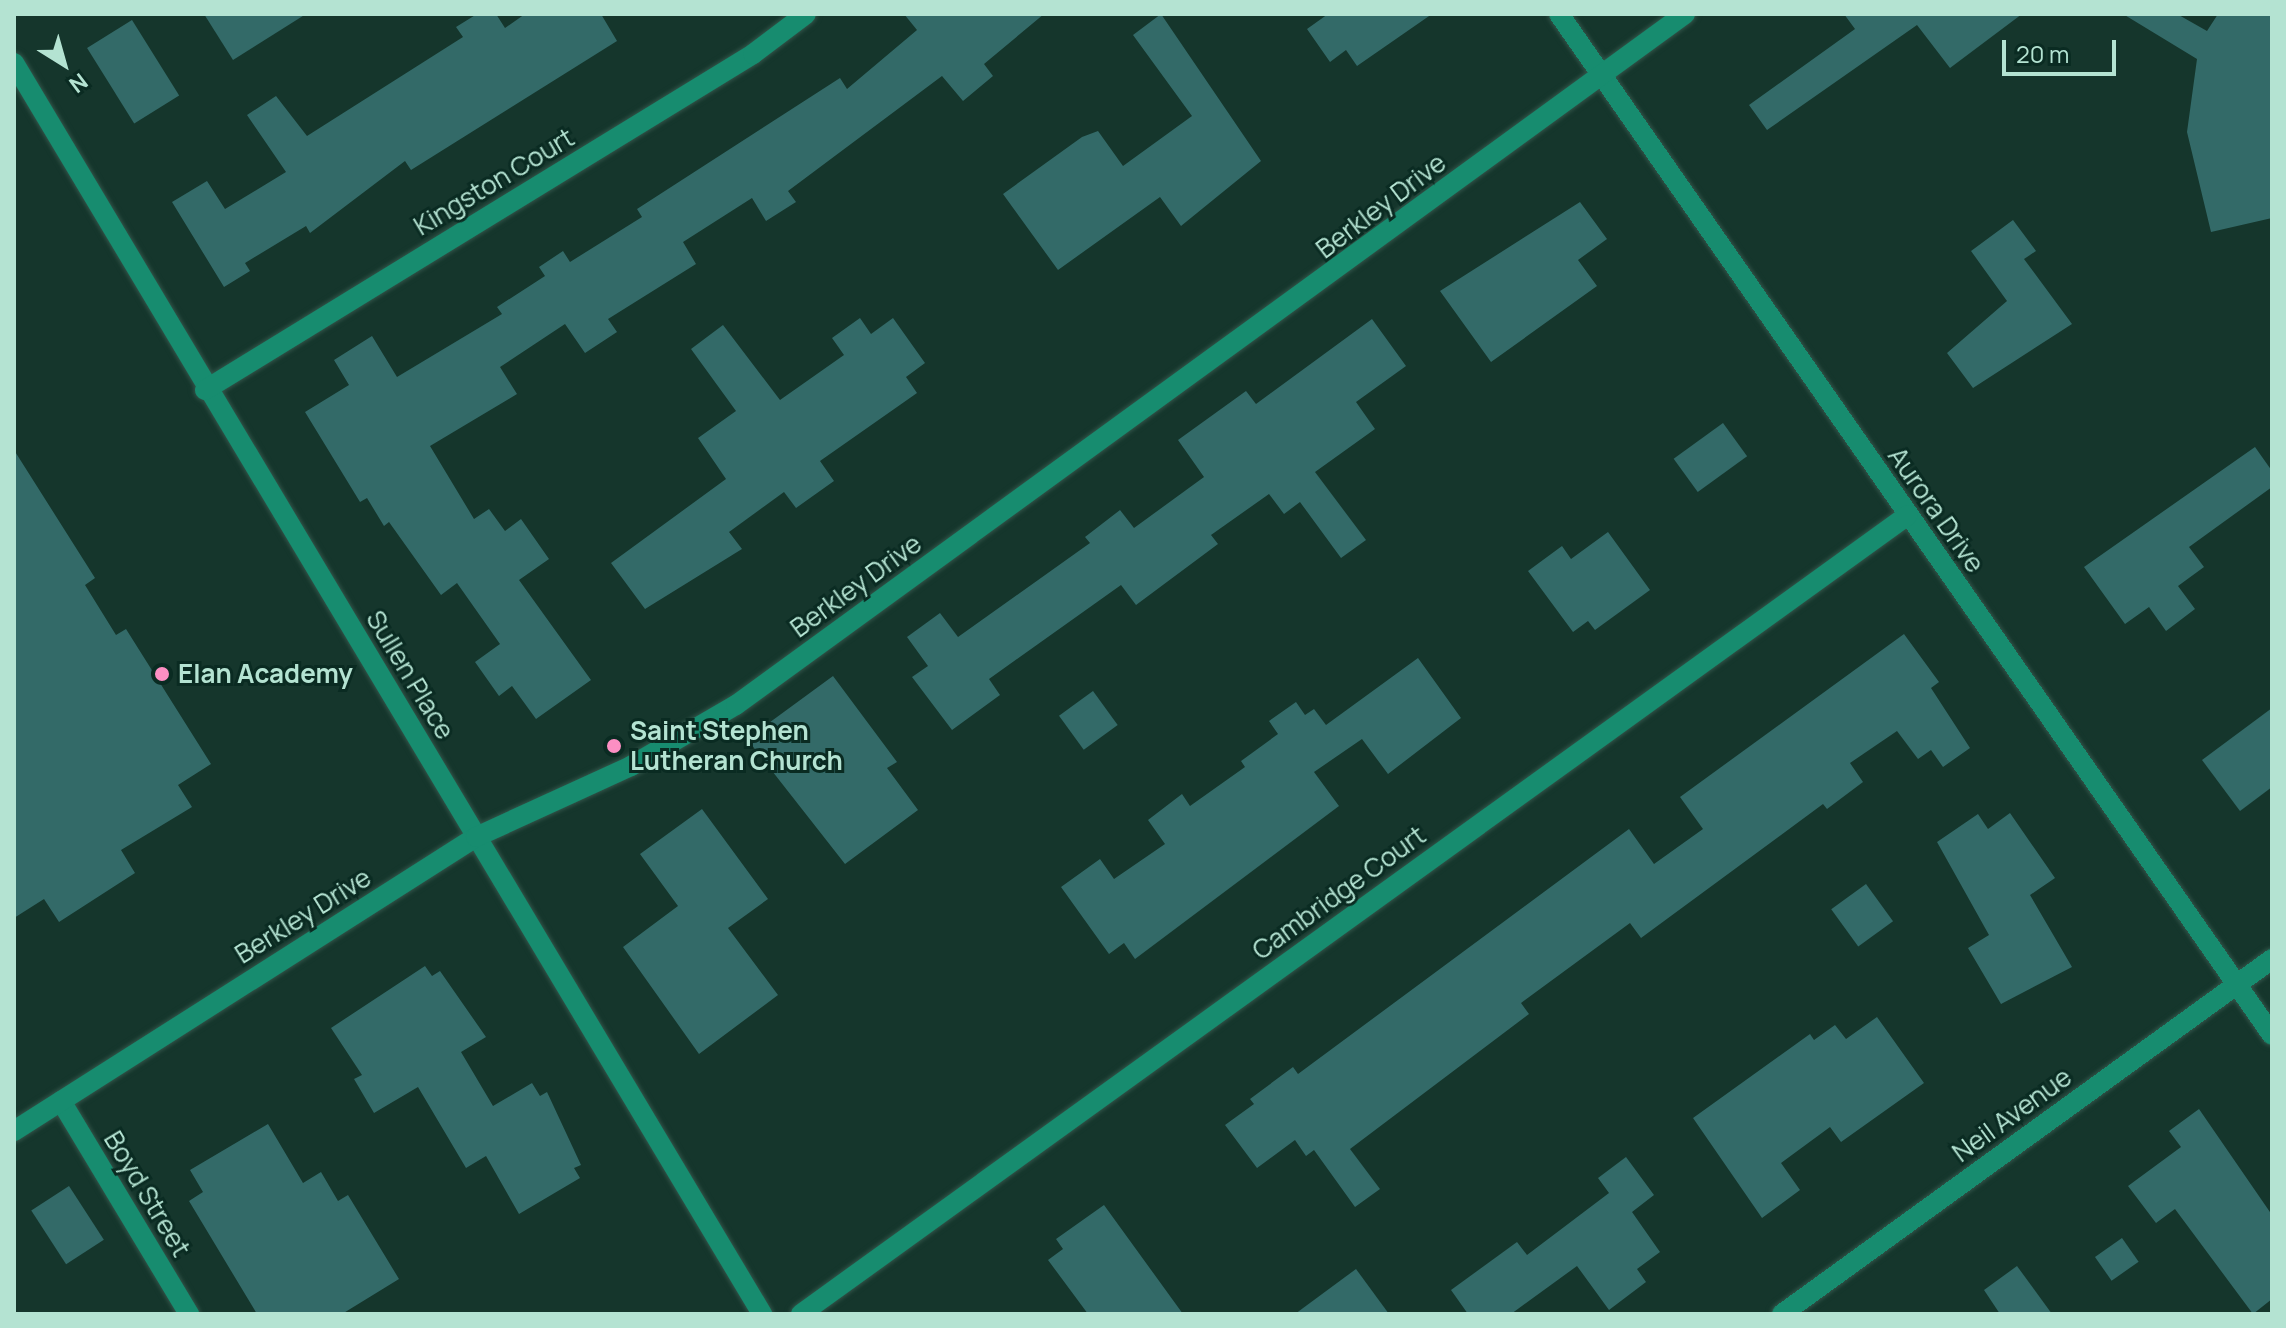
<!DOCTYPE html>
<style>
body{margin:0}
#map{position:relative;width:2286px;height:1328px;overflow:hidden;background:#15362c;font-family:Manrope,sans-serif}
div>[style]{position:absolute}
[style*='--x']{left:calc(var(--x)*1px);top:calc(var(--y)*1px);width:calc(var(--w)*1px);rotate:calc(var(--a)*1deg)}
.building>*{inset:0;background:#336a68;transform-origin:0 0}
.roads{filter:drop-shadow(0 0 2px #325449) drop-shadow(0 0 2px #325449)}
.minor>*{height:20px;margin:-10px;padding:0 10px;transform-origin:10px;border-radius:10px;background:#178c6f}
.dots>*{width:22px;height:22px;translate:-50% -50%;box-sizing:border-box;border:4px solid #0a2b22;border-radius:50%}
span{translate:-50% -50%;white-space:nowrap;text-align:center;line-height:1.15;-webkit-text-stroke:6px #0a2b22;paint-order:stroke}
.street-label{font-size:26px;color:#b4e3d2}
.poi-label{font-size:26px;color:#b4e3d2;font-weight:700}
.left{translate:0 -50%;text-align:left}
.frame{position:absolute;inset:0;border:16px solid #b4e3d2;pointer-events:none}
.north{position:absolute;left:24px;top:24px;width:80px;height:80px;-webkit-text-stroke:6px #0a2b22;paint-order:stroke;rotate:143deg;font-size:22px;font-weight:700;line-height:32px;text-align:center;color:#b4e3d2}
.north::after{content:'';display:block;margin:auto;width:28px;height:36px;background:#b4e3d2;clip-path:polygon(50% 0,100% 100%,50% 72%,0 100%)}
.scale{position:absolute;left:2002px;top:40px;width:114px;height:36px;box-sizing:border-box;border:4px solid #b4e3d2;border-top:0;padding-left:10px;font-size:24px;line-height:28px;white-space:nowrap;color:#b4e3d2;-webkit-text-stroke:6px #0a2b22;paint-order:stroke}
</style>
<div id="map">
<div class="building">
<i style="clip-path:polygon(204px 14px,306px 14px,233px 60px)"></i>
<i style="clip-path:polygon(477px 14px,496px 14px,505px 28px,525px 14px,601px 14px,617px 41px,411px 170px,405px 161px,310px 233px,306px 226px,245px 263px,250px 271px,224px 287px,172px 202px,207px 181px,225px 209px,286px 172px,247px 115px,276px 96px,307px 136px,463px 37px,456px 27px)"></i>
<i style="clip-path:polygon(904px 14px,1044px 14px,984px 64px,993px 76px,963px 101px,942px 76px,788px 191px,796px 202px,766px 221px,752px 198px,683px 242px,696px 264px,608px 319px,617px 332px,585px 353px,565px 324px,500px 367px,517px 394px,430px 446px,474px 519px,489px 509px,505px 531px,521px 519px,549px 559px,519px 580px,591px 680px,536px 719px,512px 686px,499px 696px,475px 662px,500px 644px,457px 583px,441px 595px,389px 522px,384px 526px,367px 498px,360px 502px,305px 412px,349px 385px,334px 360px,372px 336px,397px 377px,502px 314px,497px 307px,545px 276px,539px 267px,563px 251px,570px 262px,642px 217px,637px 209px,840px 78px,847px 89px,917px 30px)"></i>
<i style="clip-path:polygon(1161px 14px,1261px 161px,1181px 226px,1160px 197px,1058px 270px,1003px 194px,1082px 137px,1098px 131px,1123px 166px,1192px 116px,1133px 35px)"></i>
<i style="clip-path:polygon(1328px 14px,1432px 14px,1357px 66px,1346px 50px,1330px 62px,1307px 29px)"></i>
<i style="clip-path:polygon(1844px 14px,2022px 14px,1950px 68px,1917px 25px,1767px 130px,1749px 105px,1855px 29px)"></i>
<i style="clip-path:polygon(2123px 14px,2177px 14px,2207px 31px,2218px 14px,2272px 14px,2272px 218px,2211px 232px,2187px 132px,2197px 59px)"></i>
<i style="left:132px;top:20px;width:89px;height:53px;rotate:58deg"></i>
<i style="clip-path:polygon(1580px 202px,1607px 239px,1578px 260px,1597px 286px,1491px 362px,1440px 291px)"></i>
<i style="clip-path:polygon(2013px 220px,2036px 251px,2024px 259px,2072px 324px,1973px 388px,1947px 353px,2007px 301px,1971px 251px)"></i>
<i style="clip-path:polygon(860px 318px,871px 334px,893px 318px,925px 363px,906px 377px,917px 393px,820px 461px,834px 481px,796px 508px,784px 492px,729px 532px,742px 549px,645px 609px,611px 563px,726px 479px,698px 438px,736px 411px,691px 349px,723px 325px,780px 400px,844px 355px,832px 338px)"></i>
<i style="clip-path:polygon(1372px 319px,1406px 366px,1356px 402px,1375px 429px,1315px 472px,1366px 540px,1341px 558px,1300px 502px,1284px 514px,1269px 494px,1211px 535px,1218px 544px,1136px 605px,1121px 585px,989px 679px,1000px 695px,952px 730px,912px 677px,928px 666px,907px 637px,940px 613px,958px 637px,1090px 543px,1085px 537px,1120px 510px,1134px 528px,1204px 477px,1178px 440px,1246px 391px,1256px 404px)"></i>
<i style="left:1723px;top:423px;width:41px;height:61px;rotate:54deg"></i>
<i style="clip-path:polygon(2255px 447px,2272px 471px,2272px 487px,2189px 547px,2204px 567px,2178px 586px,2195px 609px,2166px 631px,2149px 607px,2125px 624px,2084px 567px)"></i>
<i style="clip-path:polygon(14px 450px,95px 578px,85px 585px,116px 635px,126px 629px,211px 764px,178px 785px,192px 807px,121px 850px,135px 873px,59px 922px,44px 899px,14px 918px)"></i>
<i style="clip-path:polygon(1608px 532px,1650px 590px,1595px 630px,1588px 621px,1573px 632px,1528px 571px,1562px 546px,1571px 559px)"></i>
<i style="clip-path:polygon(1904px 634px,1939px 682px,1931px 688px,1970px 748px,1943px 767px,1931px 750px,1918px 759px,1897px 731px,1850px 763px,1863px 782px,1827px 809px,1823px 804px,1641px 938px,1630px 923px,1521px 1003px,1529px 1014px,1350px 1149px,1380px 1189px,1355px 1207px,1314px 1150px,1306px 1156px,1295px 1140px,1257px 1168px,1225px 1125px,1254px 1104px,1250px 1099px,1293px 1067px,1298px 1074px,1629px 829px,1654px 864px,1703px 829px,1680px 797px)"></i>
<i style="clip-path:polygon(1418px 658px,1461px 718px,1388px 774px,1362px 739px,1314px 772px,1339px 806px,1135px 959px,1124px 943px,1109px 954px,1061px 887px,1100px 859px,1114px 879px,1165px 844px,1148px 820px,1182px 794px,1190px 806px,1245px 767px,1241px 761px,1278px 734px,1269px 721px,1296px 702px,1305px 715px,1314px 709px,1326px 725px)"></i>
<i style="clip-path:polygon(833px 676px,897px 762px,887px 768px,918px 810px,845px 864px,747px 739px)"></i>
<i style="left:1093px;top:691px;width:42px;height:42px;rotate:54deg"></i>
<i style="clip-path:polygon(2272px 708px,2272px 787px,2240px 811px,2202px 760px)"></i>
<i style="clip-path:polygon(702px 809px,768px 899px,728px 928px,778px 995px,699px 1054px,623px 947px,678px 906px,640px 854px)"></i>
<i style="clip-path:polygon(2010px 813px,2055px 878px,2030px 895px,2072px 967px,2001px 1004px,1968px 948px,1989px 935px,1937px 842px,1978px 814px,1988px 829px)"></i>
<i style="left:1866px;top:884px;width:46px;height:43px;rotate:54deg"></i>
<i style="clip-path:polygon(425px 966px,432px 976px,440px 971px,486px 1037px,461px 1052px,493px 1106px,532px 1083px,540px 1096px,547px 1092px,581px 1165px,574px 1168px,580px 1178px,519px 1214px,486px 1156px,466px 1168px,418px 1087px,374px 1113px,354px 1079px,362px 1075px,331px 1028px)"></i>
<i style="clip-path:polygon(1877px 1017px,1924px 1083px,1841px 1142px,1830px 1127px,1781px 1163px,1800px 1190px,1762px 1218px,1693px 1118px,1810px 1034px,1814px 1040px,1835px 1025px,1846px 1039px)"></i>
<i style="clip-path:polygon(2199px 1109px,2272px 1215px,2272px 1299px,2253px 1314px,2175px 1209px,2156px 1223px,2128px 1186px,2181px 1147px,2169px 1131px)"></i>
<i style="clip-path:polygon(268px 1124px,303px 1183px,321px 1172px,338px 1201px,348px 1195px,399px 1279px,342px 1314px,257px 1314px,189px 1201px,203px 1192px,190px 1170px)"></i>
<i style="clip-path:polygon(1626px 1157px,1654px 1195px,1632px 1212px,1660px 1252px,1637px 1269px,1646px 1282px,1609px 1310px,1577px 1266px,1511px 1314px,1468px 1314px,1451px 1290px,1517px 1242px,1527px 1255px,1609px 1193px,1598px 1178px)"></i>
<i style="left:69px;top:1186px;width:64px;height:45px;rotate:57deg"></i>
<i style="clip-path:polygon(1104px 1205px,1183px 1314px,1088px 1314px,1048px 1260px,1063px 1249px,1056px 1239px)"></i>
<i style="left:2122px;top:1238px;width:29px;height:33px;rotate:55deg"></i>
<i style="clip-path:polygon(2017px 1266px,2052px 1314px,2000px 1314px,1984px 1290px)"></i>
<i style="clip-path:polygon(1356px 1269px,1389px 1314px,1295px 1314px)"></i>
</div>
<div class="roads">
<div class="minor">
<i style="--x:1559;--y:14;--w:1245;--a:55.07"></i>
<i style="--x:14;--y:63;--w:1458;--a:59.12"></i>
<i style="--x:205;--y:390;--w:643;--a:-31.51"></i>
<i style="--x:753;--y:54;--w:66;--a:-37"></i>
<i style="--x:61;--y:1101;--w:249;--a:59"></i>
<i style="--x:14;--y:1131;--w:548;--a:-32.47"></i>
<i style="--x:476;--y:837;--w:170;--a:-24.6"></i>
<i style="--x:631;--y:766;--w:121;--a:-30.2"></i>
<i style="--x:736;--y:705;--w:1174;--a:-36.06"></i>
<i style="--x:801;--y:1314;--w:1365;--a:-35.82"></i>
<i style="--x:1782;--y:1314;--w:605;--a:-35.92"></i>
</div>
</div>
<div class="dots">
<i style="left:162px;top:674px;background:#fc8fc3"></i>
<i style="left:614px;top:746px;background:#fc8fc3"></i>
</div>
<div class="street-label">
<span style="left:494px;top:182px;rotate:-31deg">Kingston Court</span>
<span style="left:1381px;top:206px;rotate:-37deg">Berkley Drive</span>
<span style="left:1936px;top:510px;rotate:55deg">Aurora Drive</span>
<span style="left:856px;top:586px;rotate:-36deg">Berkley Drive</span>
<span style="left:410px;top:675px;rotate:59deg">Sullen Place</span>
<span style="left:1339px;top:893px;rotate:-36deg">Cambridge Court</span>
<span style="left:303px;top:916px;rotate:-32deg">Berkley Drive</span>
<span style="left:2012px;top:1115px;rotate:-36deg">Neil Avenue</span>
<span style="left:147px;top:1194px;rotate:59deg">Boyd Street</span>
</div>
<div class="poi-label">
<span class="left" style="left:178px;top:674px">Elan Academy</span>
<span class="left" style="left:630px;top:746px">Saint Stephen<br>Lutheran Church</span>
</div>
<div class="frame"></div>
<div class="north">N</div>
<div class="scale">20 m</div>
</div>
